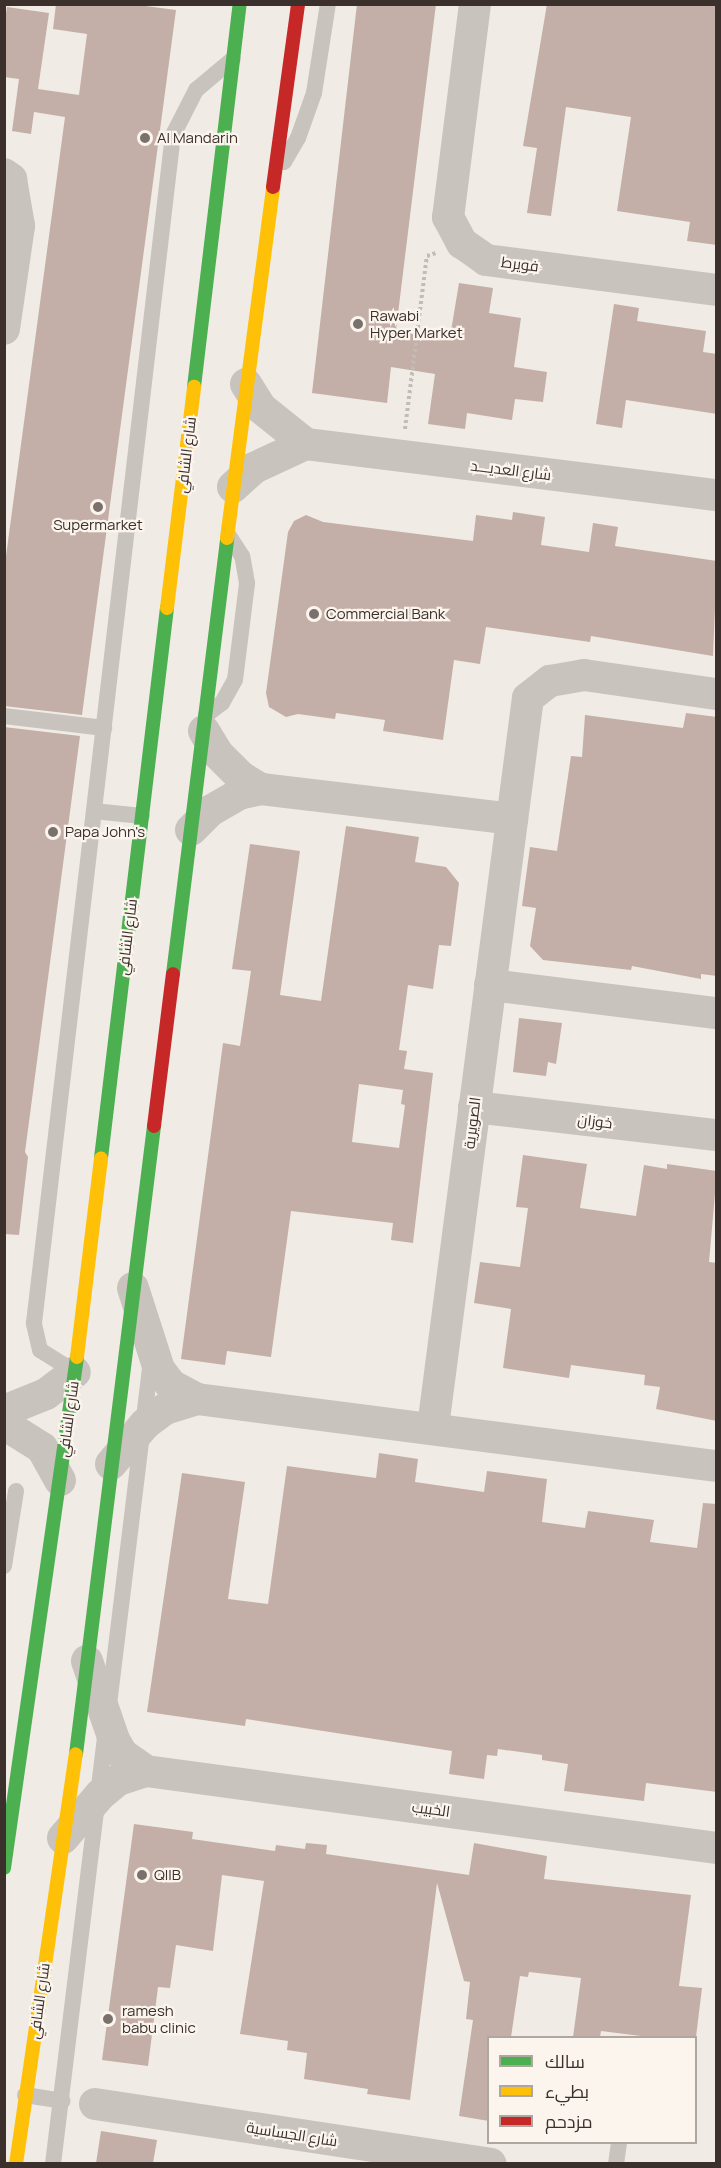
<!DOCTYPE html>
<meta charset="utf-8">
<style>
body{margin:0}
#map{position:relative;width:721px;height:2168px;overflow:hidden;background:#f0ebe5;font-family:Manrope,Cairo,sans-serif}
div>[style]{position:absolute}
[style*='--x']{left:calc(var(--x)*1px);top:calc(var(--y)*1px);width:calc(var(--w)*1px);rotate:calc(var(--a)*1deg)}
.building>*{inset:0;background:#c3afa7}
.path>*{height:4px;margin-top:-2px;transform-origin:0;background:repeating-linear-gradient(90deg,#c2bbb6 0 3px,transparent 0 6px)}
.lane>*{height:16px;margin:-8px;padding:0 8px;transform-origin:8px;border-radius:8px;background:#c9c3be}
.street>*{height:32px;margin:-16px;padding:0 16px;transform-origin:16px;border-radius:16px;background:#c9c3be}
.fast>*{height:14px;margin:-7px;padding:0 7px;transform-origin:7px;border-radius:7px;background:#4caf50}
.slow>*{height:14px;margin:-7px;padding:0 7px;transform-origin:7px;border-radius:7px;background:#ffc107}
.jam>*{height:14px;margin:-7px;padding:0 7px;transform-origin:7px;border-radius:7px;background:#c62828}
.dots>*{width:16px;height:16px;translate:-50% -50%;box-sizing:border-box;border:3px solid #fbf5ee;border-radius:50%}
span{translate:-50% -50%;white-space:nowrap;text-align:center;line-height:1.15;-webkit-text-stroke:4.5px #fbf5ee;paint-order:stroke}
.poi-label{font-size:15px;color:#3b302b}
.left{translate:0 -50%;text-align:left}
.street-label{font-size:15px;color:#3b302b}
.frame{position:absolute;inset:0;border:6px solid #3b302b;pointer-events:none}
.legend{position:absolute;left:487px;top:2036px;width:210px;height:108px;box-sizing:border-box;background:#fbf5ee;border:2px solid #aea6a0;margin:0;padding:8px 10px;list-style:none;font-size:18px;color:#3b302b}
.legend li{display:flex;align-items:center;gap:12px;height:30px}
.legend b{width:30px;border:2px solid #aea6a0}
</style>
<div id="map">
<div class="building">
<i style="clip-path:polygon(56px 4px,130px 4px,176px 10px,82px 715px,4px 706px,4px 571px,65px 117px,34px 112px,31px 134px,12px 131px,19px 79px,4px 77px,4px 25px,7px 7px,49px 13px,38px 89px,79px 95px,87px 34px,53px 29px)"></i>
<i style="clip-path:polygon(357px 4px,436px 4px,396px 330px,450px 337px,459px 283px,493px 288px,489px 313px,521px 318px,514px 367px,547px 372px,543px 402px,515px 399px,512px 420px,467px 413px,465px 429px,428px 424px,435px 374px,391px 367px,387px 403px,312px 393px)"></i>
<i style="clip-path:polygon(547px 4px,717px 4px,717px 245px,687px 241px,690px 222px,617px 211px,631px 117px,566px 107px,551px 216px,527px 213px,537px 148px,523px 146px)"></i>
<i style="clip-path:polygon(614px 304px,639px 308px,637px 321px,706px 331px,703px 352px,717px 354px,717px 414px,626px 400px,622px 428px,596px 424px)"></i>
<i style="clip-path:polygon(513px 512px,545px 517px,541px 545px,589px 552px,593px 523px,618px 527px,615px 546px,717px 561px,713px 656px,591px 636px,590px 642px,486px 627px,480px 664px,454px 660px,443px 740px,383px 731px,385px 720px,336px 713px,335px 719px,298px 714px,286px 717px,269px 707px,266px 693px,288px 532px,294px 521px,306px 515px,323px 522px,473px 541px,476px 515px,512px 520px)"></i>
<i style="clip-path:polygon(686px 713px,717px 717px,717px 976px,701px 974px,701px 979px,632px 966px,631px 970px,543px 960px,530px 946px,536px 908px,522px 906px,530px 847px,557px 851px,571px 756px,582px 757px,585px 715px,683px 728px)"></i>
<i style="clip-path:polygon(4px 727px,80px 736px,25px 1152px,28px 1157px,19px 1235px,4px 1234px)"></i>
<i style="clip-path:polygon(evenodd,346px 826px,419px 837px,415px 862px,446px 867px,459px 883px,451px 946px,439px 945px,433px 989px,408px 985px,399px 1050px,407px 1051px,404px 1069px,433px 1073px,413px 1243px,391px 1240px,393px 1223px,291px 1211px,271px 1357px,227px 1351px,225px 1365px,181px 1359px,223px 1043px,240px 1046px,251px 971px,232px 969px,250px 844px,300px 851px,280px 995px,321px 1001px,346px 826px,359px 1084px,403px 1090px,401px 1104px,405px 1105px,399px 1148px,352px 1142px,359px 1084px)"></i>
<i style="clip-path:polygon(519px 1018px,562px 1023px,556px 1064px,548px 1062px,546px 1076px,513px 1072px)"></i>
<i style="clip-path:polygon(523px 1155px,587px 1164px,580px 1208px,636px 1216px,644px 1165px,667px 1169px,667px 1164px,717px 1171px,709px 1262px,717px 1263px,717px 1421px,656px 1409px,660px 1387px,644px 1385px,645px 1375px,571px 1365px,569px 1378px,503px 1368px,511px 1309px,474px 1303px,480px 1262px,520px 1267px,528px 1208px,516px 1207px)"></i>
<i style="clip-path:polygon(379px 1453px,418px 1459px,415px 1482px,484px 1492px,487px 1471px,547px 1479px,542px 1522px,585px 1528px,588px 1511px,654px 1520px,650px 1542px,697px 1548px,703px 1503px,717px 1504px,717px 1792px,646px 1783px,644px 1801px,564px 1791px,568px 1764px,542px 1760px,542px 1755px,498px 1749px,497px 1756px,487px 1755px,484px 1779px,449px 1774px,452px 1751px,246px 1719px,245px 1726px,147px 1712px,182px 1473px,245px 1482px,228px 1599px,268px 1604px,287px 1466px,376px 1478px)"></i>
<i style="clip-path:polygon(134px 1824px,193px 1832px,192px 1839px,275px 1851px,276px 1845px,305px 1849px,306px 1843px,327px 1845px,326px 1854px,469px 1875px,474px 1843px,547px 1856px,544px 1879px,691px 1895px,679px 1986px,702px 1988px,696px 2037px,649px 2037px,601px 2031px,600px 2037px,573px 2037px,581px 1978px,529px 1972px,528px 1977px,520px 1976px,511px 2037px,489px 2037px,489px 2121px,459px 2116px,473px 2020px,466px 2019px,470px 1982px,464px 1981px,437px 1883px,410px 2100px,367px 2094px,368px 2089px,304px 2079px,307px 2053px,287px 2050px,288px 2041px,240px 2034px,264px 1881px,222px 1875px,213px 1951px,176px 1945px,170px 1988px,158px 1987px,148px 2066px,102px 2060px)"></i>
<i style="clip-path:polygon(101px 2131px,157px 2140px,153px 2163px,96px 2163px)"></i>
</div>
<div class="path">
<i style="--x:405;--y:429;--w:174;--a:-82.8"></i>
<i style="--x:427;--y:256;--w:9;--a:-18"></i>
</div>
<div class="lane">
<i style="--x:284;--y:162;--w:28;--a:-60"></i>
<i style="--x:298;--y:138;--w:48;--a:-70.4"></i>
<i style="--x:314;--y:93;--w:90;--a:-81.1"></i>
<i style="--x:206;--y:715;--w:20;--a:-37"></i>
<i style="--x:222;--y:703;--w:26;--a:-61"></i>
<i style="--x:235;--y:680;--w:98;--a:-82.9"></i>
<i style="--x:247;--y:583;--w:27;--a:-100"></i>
<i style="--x:242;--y:556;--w:24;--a:-123"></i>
<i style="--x:4;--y:716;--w:101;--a:6.8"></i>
<i style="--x:94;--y:811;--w:48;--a:5.9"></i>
<i style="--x:75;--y:1372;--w:41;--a:-147.8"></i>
<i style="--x:40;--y:1350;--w:28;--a:-103"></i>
<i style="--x:34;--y:1323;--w:1196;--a:-83.33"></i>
<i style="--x:173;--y:135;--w:51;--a:-62.9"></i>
<i style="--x:196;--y:90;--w:48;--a:-40"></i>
<i style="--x:4;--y:1566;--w:76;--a:-80.9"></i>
<i style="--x:25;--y:2095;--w:38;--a:9"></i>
<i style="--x:53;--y:2164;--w:810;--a:-83.05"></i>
<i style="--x:616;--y:2164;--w:22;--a:-82"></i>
</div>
<div class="street">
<i style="--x:475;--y:4;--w:215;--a:97.2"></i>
<i style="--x:448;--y:217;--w:30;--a:62"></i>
<i style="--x:462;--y:243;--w:29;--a:35"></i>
<i style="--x:486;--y:260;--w:232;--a:7.4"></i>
<i style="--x:4;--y:174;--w:9;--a:36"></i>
<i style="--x:11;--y:179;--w:48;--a:80.3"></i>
<i style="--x:19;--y:226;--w:104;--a:98.3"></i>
<i style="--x:246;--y:384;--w:28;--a:58"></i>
<i style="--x:261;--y:408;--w:58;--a:38.7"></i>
<i style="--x:306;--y:444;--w:413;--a:7.1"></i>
<i style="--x:233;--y:487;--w:28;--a:-42"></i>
<i style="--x:254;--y:468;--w:57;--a:-24.8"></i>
<i style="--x:204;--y:731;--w:26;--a:59"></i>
<i style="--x:217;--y:753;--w:34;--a:45"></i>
<i style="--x:241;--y:777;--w:23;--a:31"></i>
<i style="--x:191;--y:830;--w:27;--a:-45"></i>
<i style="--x:210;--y:811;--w:34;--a:-30"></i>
<i style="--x:239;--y:794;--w:23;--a:-13"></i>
<i style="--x:261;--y:789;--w:253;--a:6.8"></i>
<i style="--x:490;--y:985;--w:228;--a:7.1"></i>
<i style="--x:474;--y:1107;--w:244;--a:6.6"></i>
<i style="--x:197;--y:1399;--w:523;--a:7.36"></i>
<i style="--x:4;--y:1411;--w:45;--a:-22"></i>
<i style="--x:46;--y:1394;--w:36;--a:-37"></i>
<i style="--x:4;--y:1424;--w:45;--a:32.3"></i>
<i style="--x:42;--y:1448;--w:37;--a:61"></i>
<i style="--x:433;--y:1427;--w:735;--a:-82.58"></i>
<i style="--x:528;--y:698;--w:28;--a:-38"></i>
<i style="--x:550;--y:681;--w:35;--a:-10"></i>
<i style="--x:584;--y:675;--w:133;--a:8.2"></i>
<i style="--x:111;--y:1464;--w:52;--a:-49.6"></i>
<i style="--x:145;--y:1424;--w:25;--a:-37"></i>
<i style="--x:165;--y:1409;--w:34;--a:-17"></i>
<i style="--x:197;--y:1399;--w:30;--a:-152"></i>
<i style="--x:171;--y:1385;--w:20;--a:-127"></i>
<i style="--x:159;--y:1369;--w:85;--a:-107.8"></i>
<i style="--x:87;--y:1661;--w:83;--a:71.1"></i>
<i style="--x:114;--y:1740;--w:16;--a:60"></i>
<i style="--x:122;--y:1754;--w:29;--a:35"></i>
<i style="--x:63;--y:1838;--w:57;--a:-49.3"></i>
<i style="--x:100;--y:1795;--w:23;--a:-40"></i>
<i style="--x:118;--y:1780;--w:29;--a:-18"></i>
<i style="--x:146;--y:1771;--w:575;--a:7.69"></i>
<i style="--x:95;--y:2104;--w:400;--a:8.6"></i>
</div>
<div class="fast">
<i style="--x:194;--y:387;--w:386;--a:-83.2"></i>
<i style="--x:173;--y:974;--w:439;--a:-82.9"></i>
<i style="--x:101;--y:1158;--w:554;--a:-83.16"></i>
<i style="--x:76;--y:1754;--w:633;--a:-82.92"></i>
<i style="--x:4;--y:1868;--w:516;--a:-81.87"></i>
</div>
<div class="slow">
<i style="--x:227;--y:538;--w:354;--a:-82.5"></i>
<i style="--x:167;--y:608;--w:223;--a:-83"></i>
<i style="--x:77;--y:1357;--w:200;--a:-83.1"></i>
<i style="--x:16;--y:2164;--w:414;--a:-81.7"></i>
</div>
<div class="jam">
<i style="--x:273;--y:187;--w:185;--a:-82.2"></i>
<i style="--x:154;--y:1126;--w:153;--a:-82.9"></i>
</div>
<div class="dots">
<i style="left:145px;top:138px;background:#7a716c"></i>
<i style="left:358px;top:324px;background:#7a716c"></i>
<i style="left:98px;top:507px;background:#7a716c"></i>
<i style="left:314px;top:614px;background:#7a716c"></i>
<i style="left:53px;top:832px;background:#7a716c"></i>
<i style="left:142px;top:1875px;background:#7a716c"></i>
<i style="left:108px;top:2019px;background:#7a716c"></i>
</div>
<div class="poi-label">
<span class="left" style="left:157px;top:138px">Al Mandarin</span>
<span class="left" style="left:370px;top:324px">Rawabi<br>Hyper Market</span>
<span style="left:98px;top:525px">Supermarket</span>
<span class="left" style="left:326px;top:614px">Commercial Bank</span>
<span class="left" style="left:65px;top:832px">Papa John's</span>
<span class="left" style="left:154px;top:1875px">QIIB</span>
<span class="left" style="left:122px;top:2019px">ramesh<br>babu clinic</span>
</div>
<div class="street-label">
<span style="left:520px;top:264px;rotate:7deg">فويرط</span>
<span style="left:186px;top:455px;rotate:-83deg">شارع الشافي</span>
<span style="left:511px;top:470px;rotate:7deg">شارع العديـــد</span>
<span style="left:127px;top:937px;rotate:-83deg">شارع الشافي</span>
<span style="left:595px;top:1121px;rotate:7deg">خوزان</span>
<span style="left:472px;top:1123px;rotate:-83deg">الصويرية</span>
<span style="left:68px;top:1419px;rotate:-82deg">شارع الشافي</span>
<span style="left:431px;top:1809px;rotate:8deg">الخبيب</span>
<span style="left:39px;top:2001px;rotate:-82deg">شارع الشافي</span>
<span style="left:292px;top:2134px;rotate:9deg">شارع الجساسية</span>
</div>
<div class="frame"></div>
<ul class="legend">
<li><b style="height:8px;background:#4caf50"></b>سالك</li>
<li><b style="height:8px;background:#ffc107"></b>بطيء</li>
<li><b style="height:8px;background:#c62828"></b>مزدحم</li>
</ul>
</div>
